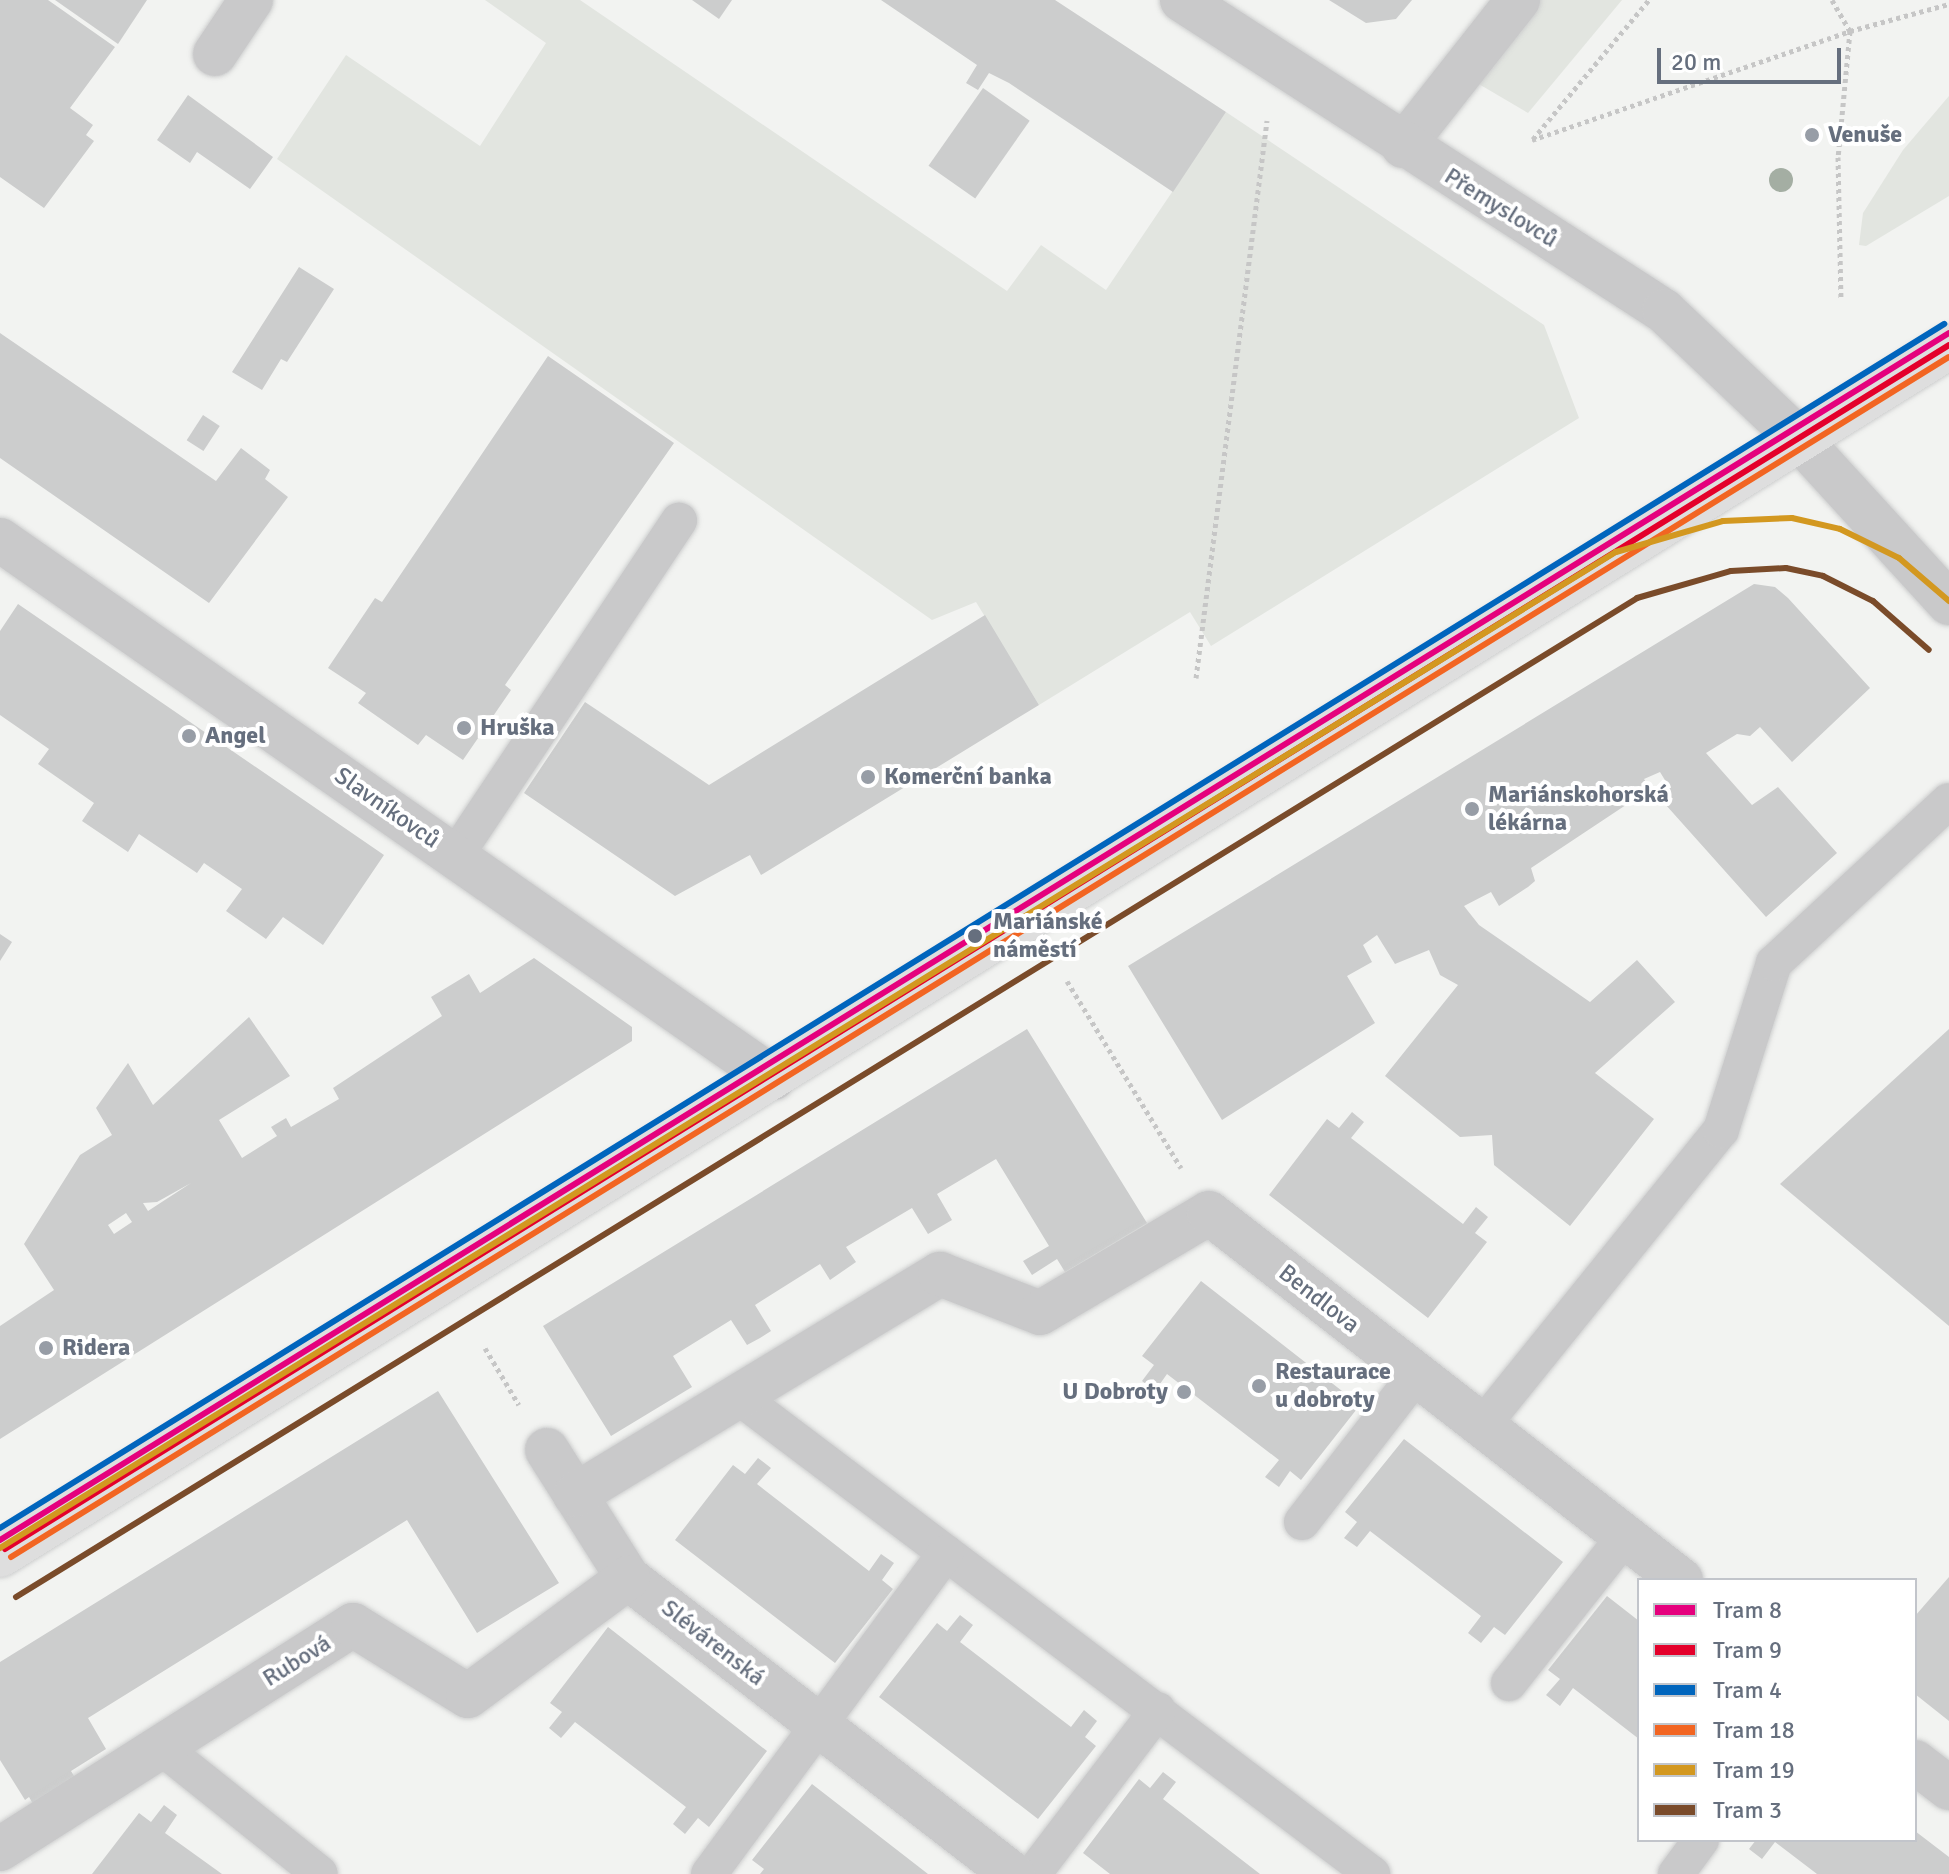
<!DOCTYPE html>
<meta charset="utf-8">
<style>
body{margin:0}
#map{position:relative;width:1949px;height:1874px;overflow:hidden;background:#f2f3f1;font-family:Signika,sans-serif}
div>[style]{position:absolute}
[style*='--x']{left:calc(var(--x)*1px);top:calc(var(--y)*1px);width:calc(var(--w)*1px);rotate:calc(var(--a)*1deg)}
.green>*{inset:0;background:#e2e5e0}
.building>*{inset:0;background:#cccdcd;transform-origin:0 0}
.path>*{height:5px;margin-top:-2.5px;transform-origin:0;background:repeating-linear-gradient(90deg,#c6c6c6 0 4px,transparent 0 8px)}
.roads{filter:drop-shadow(0 0 2px #cecfcf) drop-shadow(0 0 2px #cecfcf)}
.service>*{height:36px;margin:-18px;padding:0 18px;transform-origin:18px;border-radius:18px;background:#c9c9ca}
.minor>*{height:44px;margin:-22px;padding:0 22px;transform-origin:22px;border-radius:22px;background:#c9c9ca}
.tertiary>*{height:44px;margin:-22px;padding:0 22px;transform-origin:22px;border-radius:22px;background:#c9c9ca}
.secondary>*{height:44px;margin:-22px;padding:0 22px;transform-origin:22px;border-radius:22px;background:#dedede}
.tram-1>*{height:6px;margin:-3px;padding:0 3px;transform-origin:3px;border-radius:3px;background:#e5007d}
.tram-2>*{height:6px;margin:-3px;padding:0 3px;transform-origin:3px;border-radius:3px;background:#e4002b}
.tram-3>*{height:6px;margin:-3px;padding:0 3px;transform-origin:3px;border-radius:3px;background:#0065bd}
.tram-4>*{height:6px;margin:-3px;padding:0 3px;transform-origin:3px;border-radius:3px;background:#f26522}
.tram-5>*{height:6px;margin:-3px;padding:0 3px;transform-origin:3px;border-radius:3px;background:#d39820}
.tram-6>*{height:6px;margin:-3px;padding:0 3px;transform-origin:3px;border-radius:3px;background:#7a4b2a}
.trees>*{width:24px;height:24px;margin:-12px;border-radius:50%;background:#a4aea3}
.dots>*{width:22px;height:22px;translate:-50% -50%;box-sizing:border-box;border:4px solid #fff;border-radius:50%}
span{translate:-50% -50%;white-space:nowrap;text-align:center;line-height:1.15;-webkit-text-stroke:8px #fff;paint-order:stroke}
.poi-label{font-size:24px;color:#666f7e;font-weight:700}
.left{translate:0 -50%;text-align:left}
.right{translate:-100% -50%;text-align:right}
.street-label{font-size:24px;color:#666f7e}
.stop-label{font-size:24px;color:#666f7e;font-weight:700}
.legend{position:absolute;left:1637px;top:1578px;width:280px;height:264px;box-sizing:border-box;background:#fff;border:2px solid #c2c5cb;margin:0;padding:10px 14px;list-style:none;font-size:24px;color:#666f7e}
.legend li{display:flex;align-items:center;gap:16px;height:40px}
.legend b{width:40px;border:2px solid #c2c5cb}
.scale{position:absolute;left:1657px;top:48px;width:184px;height:36px;box-sizing:border-box;border:4px solid #666f7e;border-top:0;padding-left:10px;font-size:24px;line-height:28px;white-space:nowrap;color:#666f7e;-webkit-text-stroke:6px #fff;paint-order:stroke}
</style>
<div id="map">
<div class="green">
<i style="clip-path:polygon(485px 0,580px 0,1007px 291px,1041px 245px,1106px 290px,1226px 112px,1544px 325px,1579px 418px,1211px 646px,1190px 612px,1039px 705px,976px 602px,932px 620px,277px 159px,346px 55px,480px 146px,546px 43px)"></i>
<i style="clip-path:polygon(1537px 0,1622px 0,1528px 113px,1472px 80px)"></i>
<i style="clip-path:polygon(1949px 96px,1949px 196px,1866px 246px,1859px 245px,1863px 213px,1903px 150px)"></i>
</div>
<div class="building">
<i style="clip-path:polygon(0 0,48px 0,115px 47px,70px 108px,93px 125px,86px 135px,94px 141px,44px 208px,0 177px)"></i>
<i style="clip-path:polygon(55px 0,147px 0,118px 44px)"></i>
<i style="clip-path:polygon(692px 0,732px 0,719px 19px)"></i>
<i style="clip-path:polygon(881px 0,1055px 0,1226px 112px,1173px 192px,1009px 83px,989px 73px,978px 90px,966px 83px,977px 65px)"></i>
<i style="clip-path:polygon(1329px 0,1412px 0,1396px 19px,1366px 23px)"></i>
<i style="left:983px;top:88px;width:57px;height:95px;rotate:35deg"></i>
<i style="clip-path:polygon(188px 95px,273px 157px,250px 189px,197px 152px,190px 163px,157px 140px)"></i>
<i style="clip-path:polygon(299px 267px,334px 289px,287px 362px,281px 359px,262px 390px,232px 372px)"></i>
<i style="clip-path:polygon(0 333px,216px 481px,241px 448px,270px 470px,265px 479px,288px 497px,209px 603px,0 458px)"></i>
<i style="clip-path:polygon(548px 356px,674px 443px,505px 685px,511px 690px,463px 760px,426px 735px,418px 745px,358px 703px,366px 693px,328px 668px,375px 598px,382px 602px)"></i>
<i style="left:203px;top:415px;width:20px;height:30px;rotate:33deg"></i>
<i style="clip-path:polygon(1754px 584px,1775px 587px,1788px 598px,1870px 688px,1792px 762px,1760px 727px,1750px 736px,1737px 734px,1706px 753px,1752px 805px,1778px 787px,1837px 853px,1766px 917px,1657px 795px,1668px 785px,1660px 772px,1644px 779px,1650px 789px,1531px 868px,1535px 881px,1528px 887px,1499px 906px,1491px 892px,1464px 906px,1479px 925px,1590px 1002px,1637px 960px,1675px 1002px,1595px 1073px,1654px 1119px,1570px 1226px,1494px 1165px,1492px 1135px,1460px 1137px,1385px 1076px,1458px 985px,1440px 975px,1429px 950px,1395px 964px,1377px 935px,1363px 945px,1372px 962px,1347px 976px,1375px 1023px,1222px 1120px,1128px 966px)"></i>
<i style="clip-path:polygon(18px 604px,384px 855px,323px 945px,283px 917px,266px 939px,226px 911px,242px 889px,204px 863px,197px 873px,139px 834px,128px 852px,82px 821px,94px 803px,38px 764px,49px 749px,0 715px,0 631px)"></i>
<i style="clip-path:polygon(985px 615px,1039px 705px,761px 875px,750px 855px,675px 896px,524px 793px,585px 702px,709px 785px)"></i>
<i style="clip-path:polygon(0 934px,12px 942px,0 961px)"></i>
<i style="clip-path:polygon(evenodd,534px 958px,632px 1027px,632px 1041px,0 1439px,0 1326px,54px 1290px,24px 1244px,80px 1155px,112px 1135px,96px 1108px,128px 1063px,153px 1105px,249px 1017px,290px 1076px,219px 1120px,242px 1158px,277px 1136px,271px 1127px,286px 1118px,291px 1127px,339px 1099px,333px 1088px,442px 1016px,431px 997px,469px 974px,480px 993px,534px 958px,191px 1183px,148px 1211px,143px 1203px,157px 1202px,191px 1183px,534px 958px,126px 1213px,132px 1222px,114px 1234px,108px 1225px,126px 1213px)"></i>
<i style="clip-path:polygon(1027px 1029px,1147px 1223px,1065px 1272px,1057px 1259px,1032px 1275px,1023px 1261px,1049px 1246px,996px 1159px,937px 1194px,952px 1220px,928px 1234px,912px 1208px,846px 1247px,856px 1262px,830px 1280px,820px 1264px,755px 1305px,771px 1331px,760px 1338px,747px 1345px,731px 1320px,673px 1356px,692px 1387px,611px 1436px,543px 1326px)"></i>
<i style="clip-path:polygon(1949px 1029px,1949px 1326px,1780px 1184px)"></i>
<i style="clip-path:polygon(1352px 1112px,1364px 1122px,1351px 1138px,1463px 1224px,1476px 1207px,1488px 1217px,1475px 1233px,1487px 1242px,1428px 1318px,1269px 1195px,1327px 1119px,1339px 1128px)"></i>
<i style="clip-path:polygon(1201px 1281px,1360px 1405px,1301px 1480px,1290px 1471px,1279px 1487px,1265px 1477px,1279px 1460px,1167px 1374px,1155px 1391px,1142px 1381px,1154px 1365px,1142px 1356px)"></i>
<i style="clip-path:polygon(438px 1391px,559px 1583px,477px 1633px,407px 1520px,88px 1718px,106px 1749px,71px 1771px,77px 1781px,35px 1807px,29px 1797px,25px 1800px,0 1760px,0 1662px)"></i>
<i style="clip-path:polygon(1404px 1439px,1563px 1562px,1505px 1635px,1494px 1627px,1481px 1643px,1468px 1633px,1481px 1616px,1370px 1531px,1357px 1547px,1344px 1538px,1357px 1522px,1345px 1512px)"></i>
<i style="clip-path:polygon(758px 1458px,771px 1468px,757px 1484px,869px 1571px,881px 1554px,894px 1563px,882px 1580px,893px 1589px,835px 1663px,675px 1540px,733px 1465px,745px 1474px)"></i>
<i style="clip-path:polygon(1949px 1577px,1949px 1721px,1915px 1694px,1915px 1616px)"></i>
<i style="clip-path:polygon(1607px 1596px,1639px 1621px,1639px 1739px,1573px 1688px,1560px 1706px,1546px 1695px,1560px 1679px,1548px 1670px)"></i>
<i style="clip-path:polygon(960px 1615px,973px 1625px,960px 1642px,1071px 1727px,1084px 1710px,1097px 1721px,1085px 1737px,1096px 1746px,1038px 1819px,879px 1697px,937px 1623px,947px 1631px)"></i>
<i style="clip-path:polygon(608px 1627px,767px 1751px,709px 1827px,698px 1818px,685px 1834px,673px 1824px,686px 1807px,575px 1722px,561px 1738px,549px 1728px,562px 1712px,550px 1703px)"></i>
<i style="clip-path:polygon(1163px 1772px,1176px 1782px,1163px 1799px,1260px 1874px,1110px 1874px,1083px 1853px,1139px 1779px,1150px 1788px)"></i>
<i style="clip-path:polygon(812px 1784px,928px 1874px,760px 1874px,764px 1869px,752px 1860px)"></i>
<i style="clip-path:polygon(164px 1805px,177px 1815px,165px 1833px,222px 1874px,92px 1874px,139px 1813px,151px 1822px)"></i>
<i style="clip-path:polygon(1915px 1831px,1949px 1857px,1949px 1874px,1817px 1874px,1775px 1842px,1762px 1859px,1749px 1849px,1756px 1840px,1915px 1840px)"></i>
</div>
<div class="path">
<i style="--x:1832;--y:0;--w:36;--a:60"></i>
<i style="--x:1850;--y:31;--w:127;--a:95.4"></i>
<i style="--x:1838;--y:157;--w:141;--a:88.8"></i>
<i style="--x:1533;--y:139;--w:181;--a:-50.2"></i>
<i style="--x:1532;--y:140;--w:336;--a:-18.9"></i>
<i style="--x:1850;--y:31;--w:103;--a:-15.3"></i>
<i style="--x:1196;--y:678;--w:562;--a:-82.74"></i>
<i style="--x:1067;--y:981;--w:219;--a:58.6"></i>
<i style="--x:485;--y:1348;--w:66;--a:59.2"></i>
</div>
<div class="roads">
<div class="service">
<i style="--x:456;--y:855;--w:402;--a:-56.3"></i>
<i style="--x:739;--y:1397;--w:793;--a:37"></i>
<i style="--x:1482;--y:1426;--w:380;--a:-51.1"></i>
<i style="--x:1721;--y:1130;--w:175;--a:-72.4"></i>
<i style="--x:1774;--y:963;--w:238;--a:-42.8"></i>
<i style="--x:1302;--y:1522;--w:187;--a:-52.2"></i>
<i style="--x:1509;--y:1683;--w:187;--a:-51.7"></i>
<i style="--x:161;--y:1747;--w:203;--a:38.6"></i>
<i style="--x:709;--y:1874;--w:399;--a:-53.6"></i>
<i style="--x:1033;--y:1874;--w:206;--a:-52.7"></i>
<i style="--x:1676;--y:1874;--w:42;--a:-53.7"></i>
</div>
<div class="minor">
<i style="--x:215;--y:54;--w:65;--a:-56.3"></i>
<i style="--x:1403;--y:146;--w:186;--a:-51.8"></i>
<i style="--x:1800;--y:440;--w:221;--a:47.6"></i>
<i style="--x:0;--y:540;--w:942;--a:34.84"></i>
<i style="--x:547;--y:1450;--w:151;--a:57.7"></i>
<i style="--x:628;--y:1578;--w:486;--a:37.6"></i>
<i style="--x:575;--y:1495;--w:427;--a:-31.2"></i>
<i style="--x:940;--y:1274;--w:107;--a:21.3"></i>
<i style="--x:1040;--y:1313;--w:196;--a:-30.6"></i>
<i style="--x:1209;--y:1213;--w:598;--a:37.87"></i>
<i style="--x:1915;--y:1762;--w:43;--a:37.4"></i>
<i style="--x:0;--y:1849;--w:418;--a:-32.4"></i>
<i style="--x:353;--y:1625;--w:135;--a:31.7"></i>
<i style="--x:468;--y:1696;--w:199;--a:-36.4"></i>
</div>
<div class="tertiary">
<i style="--x:1182;--y:0;--w:574;--a:32.83"></i>
<i style="--x:1664;--y:311;--w:187;--a:43.5"></i>
</div>
<div class="secondary">
<i style="--x:0;--y:1555;--w:2293;--a:-31.79"></i>
</div>
</div>
<div class="tram-1">
<i style="--x:0;--y:1540;--w:2292;--a:-31.77"></i>
</div>
<div class="tram-2">
<i style="--x:5;--y:1549;--w:2287;--a:-31.77"></i>
</div>
<div class="tram-3">
<i style="--x:0;--y:1528;--w:2287;--a:-31.77"></i>
</div>
<div class="tram-4">
<i style="--x:11;--y:1557;--w:2279;--a:-31.77"></i>
</div>
<div class="tram-5">
<i style="--x:0;--y:1548;--w:1898;--a:-31.65"></i>
<i style="--x:1616;--y:552;--w:111;--a:-16.2"></i>
<i style="--x:1723;--y:521;--w:69;--a:-2.5"></i>
<i style="--x:1792;--y:518;--w:49;--a:12.9"></i>
<i style="--x:1840;--y:529;--w:66;--a:26.2"></i>
<i style="--x:1899;--y:558;--w:66;--a:40.7"></i>
</div>
<div class="tram-6">
<i style="--x:16;--y:1597;--w:1904;--a:-31.64"></i>
<i style="--x:1637;--y:598;--w:98;--a:-16"></i>
<i style="--x:1731;--y:571;--w:55;--a:-3.1"></i>
<i style="--x:1786;--y:568;--w:38;--a:12"></i>
<i style="--x:1823;--y:576;--w:56;--a:26.6"></i>
<i style="--x:1873;--y:601;--w:74;--a:41.2"></i>
</div>
<div class="trees">
<i style="left:1781px;top:180px"></i>
</div>
<div class="dots">
<i style="left:1812px;top:135px;background:#979da6"></i>
<i style="left:464px;top:728px;background:#979da6"></i>
<i style="left:189px;top:736px;background:#979da6"></i>
<i style="left:868px;top:777px;background:#979da6"></i>
<i style="left:1472px;top:809px;background:#979da6"></i>
<i style="left:975px;top:936px;background:#666f7e"></i>
<i style="left:46px;top:1348px;background:#979da6"></i>
<i style="left:1259px;top:1386px;background:#979da6"></i>
<i style="left:1184px;top:1392px;background:#979da6"></i>
</div>
<div class="poi-label">
<span class="left" style="left:1828px;top:135px">Venuše</span>
<span class="left" style="left:480px;top:728px">Hruška</span>
<span class="left" style="left:205px;top:736px">Angel</span>
<span class="left" style="left:884px;top:777px">Komerční banka</span>
<span class="left" style="left:1488px;top:809px">Mariánskohorská<br>lékárna</span>
<span class="left" style="left:62px;top:1348px">Ridera</span>
<span class="left" style="left:1275px;top:1386px">Restaurace<br>u dobroty</span>
<span class="right" style="left:1168px;top:1392px">U Dobroty</span>
</div>
<div class="street-label">
<span style="left:1501px;top:208px;rotate:32deg">Přemyslovců</span>
<span style="left:387px;top:808px;rotate:35deg">Slavníkovců</span>
<span style="left:1319px;top:1299px;rotate:38deg">Bendlova</span>
<span style="left:713px;top:1643px;rotate:38deg">Slévárenská</span>
<span style="left:297px;top:1661px;rotate:-32deg">Rubová</span>
</div>
<div class="stop-label">
<span class="left" style="left:993px;top:936px">Mariánské<br>náměstí</span>
</div>
<ul class="legend">
<li><b style="height:10px;background:#e5007d"></b>Tram 8</li>
<li><b style="height:10px;background:#e4002b"></b>Tram 9</li>
<li><b style="height:10px;background:#0065bd"></b>Tram 4</li>
<li><b style="height:10px;background:#f26522"></b>Tram 18</li>
<li><b style="height:10px;background:#d39820"></b>Tram 19</li>
<li><b style="height:10px;background:#7a4b2a"></b>Tram 3</li>
</ul>
<div class="scale">20 m</div>
</div>
